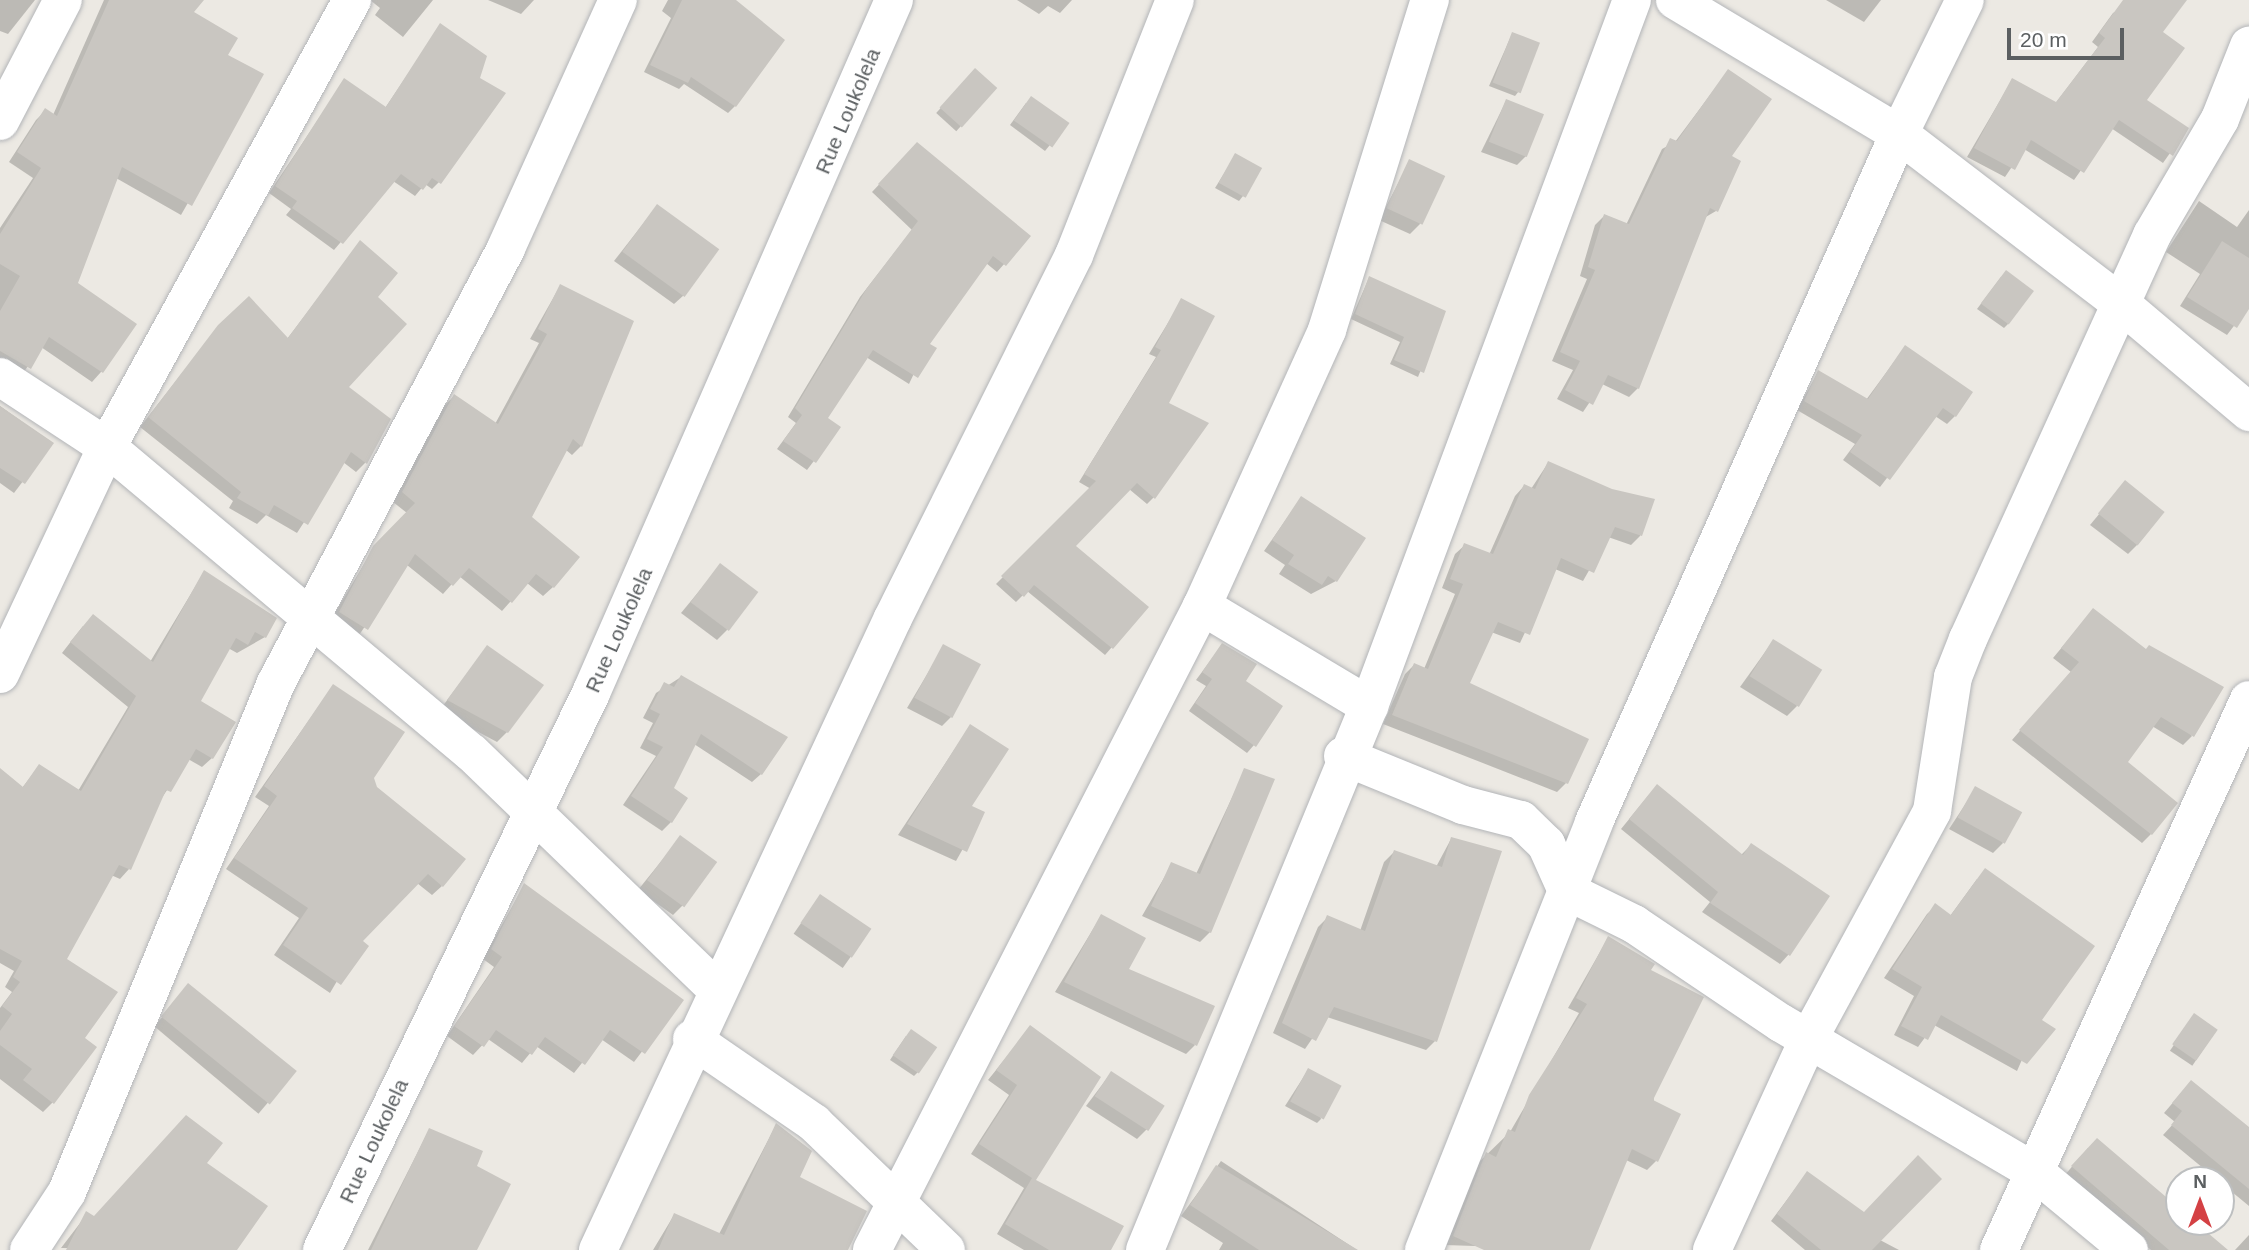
<!DOCTYPE html>
<style>
body{margin:0}
#map{position:relative;width:2249px;height:1250px;overflow:hidden;background:#ece9e3;font-family:Arial,sans-serif}
div>[style]{position:absolute}
[style*='--x']{left:calc(var(--x)*1px);top:calc(var(--y)*1px);width:calc(var(--w)*1px);rotate:calc(var(--a)*1deg)}
.shadow>*{inset:0;background:#0003;transform-origin:0 0}
.building>*{inset:0;background:#c9c6c1;transform-origin:0 0}
.roads{filter:drop-shadow(0 0 2px #b3b5b8) drop-shadow(0 0 2px #b3b5b8)}
.minor>*{height:38px;margin:-19px;padding:0 19px;transform-origin:19px;border-radius:19px;background:#fff}
span{translate:-50% -50%;white-space:nowrap;text-align:center;line-height:1.15;-webkit-text-stroke:5px #fff;paint-order:stroke}
.street-label{font-size:21px;color:#5b5f61}
.north{position:absolute;left:2165px;top:1166px;width:70px;height:70px;box-sizing:border-box;background:#fff;border:2px solid #bdbfc0;border-radius:50%;rotate:0deg;font-size:19px;font-weight:700;line-height:28px;text-align:center;color:#5b5f61}
.north::after{content:'';display:block;margin:auto;width:24px;height:32px;background:#d44144;clip-path:polygon(50% 0,100% 100%,50% 72%,0 100%)}
.scale{position:absolute;left:2007px;top:28px;width:117px;height:32px;box-sizing:border-box;border:4px solid #5b5f61;border-top:0;padding-left:9px;font-size:21px;line-height:24px;white-space:nowrap;color:#5b5f61;-webkit-text-stroke:5px #fff;paint-order:stroke}
</style>
<div id="map">
<div class="shadow">
<i style="clip-path:polygon(0 0,35px 0,8px 34px,0 31px)"></i>
<i style="clip-path:polygon(104px 0,197px 0,191px 13px,226px 55px,261px 75px,181px 215px,116px 178px,75px 284px,135px 324px,101px 372px,92px 382px,41px 347px,19px 379px,0 368px,0 228px,33px 178px,9px 162px,36px 120px,45px 111px,53px 115px)"></i>
<i style="clip-path:polygon(370px 0,433px 0,403px 37px,375px 15px,380px 8px)"></i>
<i style="clip-path:polygon(488px 0,534px 0,521px 14px)"></i>
<i style="clip-path:polygon(668px 0,733px 0,735px 106px,728px 113px,684px 84px,679px 89px,644px 72px,671px 18px,662px 11px)"></i>
<i style="clip-path:polygon(1017px 0,1072px 0,1060px 13px,1048px 6px,1039px 14px)"></i>
<i style="clip-path:polygon(1826px 0,1881px 0,1864px 22px)"></i>
<i style="clip-path:polygon(2136px 0,2185px 0,2161px 33px,2145px 100px,2187px 129px,2163px 163px,2111px 128px,2074px 180px,2024px 149px,2005px 177px,1967px 157px,2012px 80px,2055px 104px,2098px 47px,2092px 42px,2113px 13px)"></i>
<i style="clip-path:polygon(441px 25px,439px 182px,432px 189px,425px 184px,415px 196px,393px 181px,334px 250px,286px 215px,291px 209px,269px 193px,344px 81px,385px 108px)"></i>
<i style="clip-path:polygon(1512px 34px,1519px 91px,1515px 96px,1489px 86px)"></i>
<i style="left:975px;top:70px;width:27px;height:58px;rotate:42deg"></i>
<i style="clip-path:polygon(1728px 71px,1729px 157px,1716px 211px,1704px 218px,1638px 388px,1629px 397px,1602px 384px,1583px 412px,1557px 399px,1573px 370px,1552px 361px,1587px 279px,1580px 276px,1595px 225px,1604px 216px,1626px 225px,1662px 149px,1675px 142px)"></i>
<i style="clip-path:polygon(1506px 101px,1527px 155px,1517px 165px,1481px 152px)"></i>
<i style="clip-path:polygon(1026px 103px,1067px 124px,1045px 151px,1010px 125px)"></i>
<i style="clip-path:polygon(917px 144px,1029px 236px,997px 272px,986px 263px,928px 344px,909px 384px,866px 357px,826px 419px,839px 428px,807px 470px,777px 449px,796px 423px,788px 417px,860px 297px,912px 230px,872px 192px)"></i>
<i style="clip-path:polygon(1235px 156px,1243px 196px,1239px 201px,1215px 188px)"></i>
<i style="clip-path:polygon(1410px 161px,1420px 224px,1410px 234px,1379px 220px)"></i>
<i style="clip-path:polygon(2199px 201px,2237px 227px,2249px 210px,2249px 306px,2227px 335px,2180px 306px,2200px 274px,2166px 252px)"></i>
<i style="clip-path:polygon(657px 206px,684px 295px,674px 304px,614px 261px)"></i>
<i style="clip-path:polygon(360px 243px,375px 297px,346px 387px,389px 419px,365px 463px,356px 472px,343px 462px,297px 533px,266px 515px,257px 524px,229px 508px,233px 501px,140px 427px,219px 326px,287px 339px)"></i>
<i style="clip-path:polygon(2001px 277px,2008px 324px,2004px 328px,1977px 309px)"></i>
<i style="clip-path:polygon(1369px 278px,1444px 312px,1418px 377px,1390px 364px,1400px 342px,1351px 319px)"></i>
<i style="clip-path:polygon(560px 286px,632px 322px,581px 446px,572px 455px,566px 450px,530px 517px,553px 587px,543px 596px,527px 583px,502px 611px,459px 576px,443px 594px,407px 565px,357px 638px,330px 621px,367px 559px,407px 513px,393px 502px,444px 406px,454px 396px,495px 424px,539px 343px,530px 339px)"></i>
<i style="clip-path:polygon(1182px 300px,1154px 497px,1147px 504px,1129px 489px,1073px 546px,1147px 607px,1105px 655px,1027px 591px,1016px 602px,996px 584px,1091px 489px,1079px 482px,1156px 357px,1149px 354px)"></i>
<i style="clip-path:polygon(1905px 347px,1955px 416px,1947px 424px,1935px 416px,1880px 487px,1843px 460px,1855px 444px,1797px 410px,1818px 372px,1866px 400px)"></i>
<i style="clip-path:polygon(0 406px,52px 443px,14px 493px,0 483px)"></i>
<i style="clip-path:polygon(1548px 463px,1612px 491px,1653px 500px,1640px 536px,1631px 545px,1608px 537px,1583px 581px,1555px 569px,1520px 643px,1491px 632px,1468px 684px,1566px 783px,1557px 792px,1383px 724px,1405px 674px,1414px 665px,1424px 669px,1455px 594px,1442px 588px,1455px 554px,1465px 545px,1489px 555px,1515px 496px,1524px 486px,1531px 489px)"></i>
<i style="clip-path:polygon(2125px 483px,2138px 544px,2128px 554px,2090px 525px)"></i>
<i style="clip-path:polygon(1301px 498px,1336px 581px,1311px 594px,1279px 574px,1285px 565px,1264px 551px)"></i>
<i style="clip-path:polygon(720px 566px,727px 630px,717px 640px,681px 613px)"></i>
<i style="clip-path:polygon(204px 572px,265px 637px,237px 653px,228px 648px,199px 702px,212px 758px,202px 767px,188px 759px,159px 802px,129px 869px,120px 879px,111px 875px,65px 959px,53px 1102px,43px 1112px,0 1079px,0 1008px,12px 992px,5px 987px,14px 971px,0 963px,0 788px,22px 788px,39px 766px,78px 791px,128px 707px,62px 653px,83px 626px,150px 662px)"></i>
<i style="clip-path:polygon(2093px 610px,2192px 736px,2183px 745px,2152px 726px,2125px 763px,2151px 834px,2142px 843px,2012px 740px,2071px 672px,2053px 658px)"></i>
<i style="clip-path:polygon(1773px 641px,1797px 706px,1787px 716px,1740px 687px)"></i>
<i style="clip-path:polygon(1222px 645px,1243px 682px,1254px 745px,1247px 753px,1189px 711px,1206px 686px,1196px 680px)"></i>
<i style="clip-path:polygon(944px 646px,952px 716px,942px 726px,907px 708px)"></i>
<i style="clip-path:polygon(487px 647px,507px 732px,497px 742px,439px 711px)"></i>
<i style="clip-path:polygon(681px 677px,761px 774px,752px 782px,694px 744px,671px 789px,671px 822px,662px 831px,623px 805px,656px 756px,640px 748px,653px 723px,643px 718px,656px 693px)"></i>
<i style="clip-path:polygon(333px 686px,376px 788px,442px 886px,432px 895px,417px 883px,360px 942px,330px 993px,274px 955px,299px 918px,226px 869px,269px 806px,255px 797px)"></i>
<i style="clip-path:polygon(970px 726px,970px 807px,983px 813px,956px 861px,898px 835px)"></i>
<i style="clip-path:polygon(1245px 770px,1210px 932px,1200px 942px,1142px 916px,1172px 864px,1196px 874px)"></i>
<i style="clip-path:polygon(1976px 788px,2003px 843px,1993px 853px,1949px 829px)"></i>
<i style="clip-path:polygon(1648px 796px,1741px 855px,1751px 845px,1789px 954px,1780px 964px,1702px 912px,1710px 902px,1621px 829px)"></i>
<i style="clip-path:polygon(680px 838px,683px 905px,673px 915px,638px 890px)"></i>
<i style="clip-path:polygon(1451px 839px,1435px 1041px,1426px 1050px,1327px 1017px,1305px 1049px,1273px 1033px,1318px 927px,1328px 917px,1360px 931px,1384px 862px,1394px 852px,1436px 867px)"></i>
<i style="clip-path:polygon(1977px 879px,2039px 1021px,2017px 1071px,1934px 1025px,1918px 1047px,1894px 1035px,1914px 996px,1884px 978px,1927px 914px,1936px 906px,1950px 916px)"></i>
<i style="clip-path:polygon(524px 885px,681px 1000px,634px 1062px,601px 1039px,574px 1073px,536px 1046px,522px 1063px,488px 1039px,473px 1055px,447px 1036px,494px 967px,483px 959px)"></i>
<i style="left:820px;top:896px;width:60px;height:46px;rotate:35deg"></i>
<i style="clip-path:polygon(1101px 916px,1127px 970px,1195px 1045px,1186px 1054px,1055px 992px)"></i>
<i style="clip-path:polygon(1608px 938px,1649px 971px,1656px 1161px,1647px 1170px,1626px 1160px,1588px 1250px,1445px 1245px,1477px 1164px,1510px 1132px,1579px 1013px,1568px 1008px)"></i>
<i style="left:189px;top:985px;width:136px;height:54px;rotate:40deg"></i>
<i style="left:2194px;top:1015px;width:27px;height:43px;rotate:34deg"></i>
<i style="clip-path:polygon(1030px 1028px,1034px 1180px,1109px 1250px,1024px 1250px,997px 1234px,1024px 1188px,971px 1154px,1009px 1095px,988px 1080px)"></i>
<i style="clip-path:polygon(906px 1036px,918px 1072px,914px 1076px,890px 1060px)"></i>
<i style="clip-path:polygon(1308px 1070px,1321px 1119px,1317px 1123px,1285px 1106px)"></i>
<i style="clip-path:polygon(1111px 1073px,1147px 1129px,1137px 1139px,1086px 1106px)"></i>
<i style="clip-path:polygon(2182px 1092px,2249px 1151px,2249px 1206px,2163px 1135px,2175px 1122px,2164px 1113px)"></i>
<i style="clip-path:polygon(776px 1125px,822px 1250px,653px 1250px,674px 1215px,719px 1234px)"></i>
<i style="clip-path:polygon(429px 1130px,474px 1167px,475px 1250px,368px 1250px)"></i>
<i style="clip-path:polygon(2088px 1148px,2179px 1210px,2179px 1222px,2193px 1222px,2216px 1250px,2151px 1250px,2064px 1176px)"></i>
<i style="clip-path:polygon(1221px 1161px,1357px 1250px,1219px 1250px,1223px 1243px,1181px 1216px)"></i>
<i style="clip-path:polygon(204px 1163px,235px 1250px,61px 1248px,87px 1214px,94px 1218px)"></i>
<i style="clip-path:polygon(1807px 1173px,1880px 1240px,1899px 1250px,1805px 1250px,1771px 1221px)"></i>
<i style="clip-path:polygon(2249px 1235px,2249px 1250px,2235px 1250px)"></i>
</div>
<div class="building">
<i style="clip-path:polygon(109px 0,204px 0,194px 12px,238px 38px,228px 55px,264px 74px,192px 206px,122px 167px,78px 283px,137px 324px,103px 373px,49px 337px,31px 369px,0 351px,0 311px,20px 276px,0 264px,0 234px,41px 168px,17px 152px,45px 108px,57px 116px)"></i>
<i style="clip-path:polygon(682px 0,736px 0,785px 40px,736px 107px,691px 77px,688px 83px,650px 65px)"></i>
<i style="clip-path:polygon(2123px 0,2187px 0,2163px 32px,2185px 48px,2147px 100px,2189px 128px,2173px 156px,2119px 120px,2084px 173px,2031px 140px,2015px 170px,1974px 148px,2012px 78px,2056px 102px,2105px 38px,2099px 33px)"></i>
<i style="clip-path:polygon(440px 23px,487px 56px,480px 78px,506px 93px,441px 184px,432px 178px,423px 190px,401px 174px,343px 244px,292px 208px,297px 201px,275px 186px,344px 78px,386px 107px)"></i>
<i style="left:1512px;top:32px;width:30px;height:54px;rotate:21deg"></i>
<i style="left:975px;top:68px;width:30px;height:53px;rotate:42deg"></i>
<i style="clip-path:polygon(1728px 69px,1772px 99px,1732px 156px,1741px 161px,1718px 212px,1710px 208px,1639px 389px,1608px 375px,1593px 405px,1565px 390px,1580px 361px,1560px 352px,1595px 270px,1588px 267px,1604px 214px,1629px 224px,1670px 138px,1677px 141px)"></i>
<i style="left:1031px;top:96px;width:47px;height:30px;rotate:35deg"></i>
<i style="left:1506px;top:99px;width:41px;height:46px;rotate:22deg"></i>
<i style="clip-path:polygon(917px 142px,1031px 236px,1006px 266px,993px 256px,930px 344px,937px 348px,918px 378px,873px 350px,828px 418px,841px 427px,816px 463px,783px 441px,802px 415px,795px 408px,867px 288px,918px 221px,878px 184px)"></i>
<i style="left:1235px;top:153px;width:31px;height:34px;rotate:29deg"></i>
<i style="left:1409px;top:159px;width:40px;height:54px;rotate:25deg"></i>
<i style="left:657px;top:204px;width:77px;height:59px;rotate:36deg"></i>
<i style="clip-path:polygon(360px 240px,398px 273px,378px 297px,407px 324px,349px 387px,391px 419px,367px 464px,351px 452px,308px 525px,274px 505px,268px 516px,237px 498px,241px 492px,148px 417px,218px 325px,249px 296px,288px 338px)"></i>
<i style="clip-path:polygon(2222px 241px,2249px 258px,2249px 309px,2237px 328px,2187px 297px)"></i>
<i style="left:2006px;top:270px;width:35px;height:42px;rotate:37deg"></i>
<i style="clip-path:polygon(1369px 276px,1446px 311px,1424px 373px,1394px 360px,1404px 337px,1355px 314px)"></i>
<i style="clip-path:polygon(560px 284px,634px 321px,582px 447px,573px 439px,532px 517px,580px 557px,554px 588px,536px 574px,512px 603px,469px 568px,453px 586px,415px 554px,368px 630px,339px 612px,373px 546px,415px 503px,402px 492px,454px 394px,498px 424px,547px 334px,538px 329px)"></i>
<i style="clip-path:polygon(1181px 298px,1215px 316px,1169px 403px,1209px 423px,1155px 499px,1137px 483px,1076px 546px,1149px 607px,1113px 649px,1034px 585px,1024px 597px,1001px 576px,1096px 481px,1084px 474px,1161px 350px,1155px 347px)"></i>
<i style="clip-path:polygon(1905px 345px,1973px 392px,1956px 417px,1943px 408px,1890px 480px,1850px 452px,1862px 435px,1804px 401px,1818px 370px,1868px 399px)"></i>
<i style="clip-path:polygon(0 406px,54px 443px,25px 484px,0 468px)"></i>
<i style="clip-path:polygon(1548px 461px,1612px 489px,1655px 499px,1642px 536px,1615px 527px,1594px 573px,1561px 558px,1530px 635px,1498px 622px,1470px 683px,1589px 739px,1568px 784px,1392px 715px,1414px 663px,1428px 669px,1463px 584px,1450px 579px,1464px 543px,1493px 554px,1524px 484px,1535px 489px)"></i>
<i style="left:2125px;top:480px;width:51px;height:43px;rotate:39deg"></i>
<i style="clip-path:polygon(1301px 496px,1366px 538px,1337px 582px,1328px 576px,1322px 585px,1288px 564px,1294px 555px,1272px 540px)"></i>
<i style="left:720px;top:563px;width:48px;height:49px;rotate:37deg"></i>
<i style="clip-path:polygon(204px 570px,277px 618px,266px 638px,255px 632px,248px 645px,236px 638px,201px 701px,236px 722px,213px 759px,196px 749px,171px 792px,166px 790px,131px 870px,119px 865px,67px 959px,118px 992px,85px 1038px,97px 1047px,54px 1104px,23px 1080px,32px 1069px,0 1045px,0 1031px,12px 1014px,2px 1006px,20px 982px,13px 977px,22px 961px,0 949px,0 768px,23px 787px,39px 764px,81px 791px,136px 696px,70px 642px,93px 614px,153px 662px)"></i>
<i style="clip-path:polygon(2093px 608px,2146px 649px,2149px 645px,2224px 687px,2194px 737px,2161px 717px,2128px 762px,2178px 803px,2152px 835px,2019px 730px,2079px 662px,2061px 648px)"></i>
<i style="left:1773px;top:639px;width:58px;height:44px;rotate:32deg"></i>
<i style="clip-path:polygon(1222px 643px,1257px 664px,1246px 681px,1283px 706px,1256px 747px,1195px 703px,1212px 679px,1202px 672px)"></i>
<i style="left:943px;top:644px;width:43px;height:61px;rotate:28deg"></i>
<i style="clip-path:polygon(487px 645px,544px 685px,508px 733px,447px 700px)"></i>
<i style="clip-path:polygon(681px 675px,788px 737px,762px 775px,701px 734px,674px 788px,688px 798px,672px 823px,631px 796px,663px 747px,647px 739px,660px 714px,650px 709px,664px 682px,674px 687px)"></i>
<i style="clip-path:polygon(333px 684px,405px 732px,374px 778px,377px 787px,466px 859px,443px 887px,428px 874px,363px 941px,369px 946px,341px 985px,283px 945px,308px 908px,234px 858px,277px 796px,264px 786px)"></i>
<i style="clip-path:polygon(970px 724px,1009px 749px,972px 806px,985px 812px,967px 852px,907px 824px)"></i>
<i style="clip-path:polygon(1244px 768px,1275px 779px,1211px 933px,1151px 906px,1171px 862px,1200px 874px)"></i>
<i style="clip-path:polygon(1657px 784px,1743px 855px,1751px 843px,1830px 896px,1790px 956px,1710px 903px,1718px 892px,1629px 819px)"></i>
<i style="left:1975px;top:786px;width:54px;height:36px;rotate:29deg"></i>
<i style="left:680px;top:835px;width:46px;height:56px;rotate:36deg"></i>
<i style="clip-path:polygon(1451px 837px,1502px 851px,1437px 1042px,1334px 1007px,1316px 1041px,1282px 1023px,1327px 915px,1365px 931px,1394px 850px,1442px 867px)"></i>
<i style="clip-path:polygon(1985px 868px,2095px 946px,2042px 1020px,2056px 1029px,2027px 1064px,1941px 1015px,1928px 1040px,1901px 1026px,1922px 987px,1892px 969px,1935px 903px,1951px 915px)"></i>
<i style="clip-path:polygon(524px 883px,684px 1000px,645px 1054px,610px 1030px,585px 1065px,545px 1037px,532px 1055px,496px 1030px,484px 1047px,454px 1026px,502px 957px,491px 949px)"></i>
<i style="left:820px;top:894px;width:62px;height:35px;rotate:34deg"></i>
<i style="clip-path:polygon(1101px 914px,1146px 938px,1129px 969px,1215px 1006px,1197px 1046px,1064px 982px)"></i>
<i style="clip-path:polygon(1608px 936px,1655px 964px,1651px 970px,1704px 997px,1653px 1100px,1681px 1114px,1658px 1162px,1632px 1149px,1590px 1250px,1484px 1250px,1453px 1236px,1486px 1152px,1496px 1157px,1508px 1129px,1515px 1132px,1529px 1095px,1587px 1004px,1576px 998px)"></i>
<i style="left:188px;top:983px;width:140px;height:43px;rotate:39deg"></i>
<i style="left:2194px;top:1013px;width:29px;height:38px;rotate:35deg"></i>
<i style="clip-path:polygon(1030px 1025px,1101px 1077px,1036px 1180px,1124px 1226px,1111px 1250px,1049px 1250px,1005px 1224px,1032px 1178px,979px 1144px,1017px 1085px,996px 1070px)"></i>
<i style="left:911px;top:1029px;width:32px;height:32px;rotate:35deg"></i>
<i style="left:1308px;top:1068px;width:38px;height:38px;rotate:28deg"></i>
<i style="left:1111px;top:1071px;width:64px;height:30px;rotate:33deg"></i>
<i style="clip-path:polygon(2191px 1080px,2249px 1127px,2249px 1189px,2171px 1125px,2182px 1111px,2172px 1103px)"></i>
<i style="clip-path:polygon(186px 1115px,223px 1143px,207px 1163px,268px 1206px,237px 1250px,66px 1250px,86px 1211px,94px 1216px)"></i>
<i style="clip-path:polygon(776px 1123px,812px 1151px,800px 1177px,867px 1211px,848px 1250px,658px 1250px,674px 1213px,724px 1235px)"></i>
<i style="clip-path:polygon(429px 1128px,483px 1151px,477px 1166px,511px 1184px,477px 1250px,371px 1250px)"></i>
<i style="clip-path:polygon(2097px 1138px,2179px 1208px,2179px 1222px,2195px 1222px,2228px 1250px,2169px 1250px,2071px 1166px)"></i>
<i style="clip-path:polygon(1918px 1155px,1942px 1179px,1872px 1250px,1821px 1250px,1777px 1214px,1807px 1171px,1864px 1212px)"></i>
<i style="clip-path:polygon(1216px 1165px,1282px 1204px,1358px 1250px,1259px 1250px,1190px 1205px)"></i>
</div>
<div class="roads">
<div class="minor">
<i style="--x:1675;--y:0;--w:261;--a:30.9"></i>
<i style="--x:1899;--y:134;--w:278;--a:37.4"></i>
<i style="--x:2120;--y:303;--w:169;--a:40.2"></i>
<i style="--x:0;--y:121;--w:136;--a:-62.5"></i>
<i style="--x:0;--y:377;--w:128;--a:33.2"></i>
<i style="--x:107;--y:447;--w:476;--a:40"></i>
<i style="--x:472;--y:753;--w:339;--a:44"></i>
<i style="--x:1202;--y:606;--w:195;--a:30.9"></i>
<i style="--x:0;--y:674;--w:251;--a:-64.8"></i>
<i style="--x:107;--y:447;--w:510;--a:-61.27"></i>
<i style="--x:1343;--y:756;--w:130;--a:22.2"></i>
<i style="--x:1463;--y:805;--w:60;--a:14.5"></i>
<i style="--x:1521;--y:820;--w:35;--a:44"></i>
<i style="--x:1546;--y:844;--w:51;--a:65.9"></i>
<i style="--x:1567;--y:891;--w:75;--a:26.2"></i>
<i style="--x:1634;--y:924;--w:177;--a:34"></i>
<i style="--x:1781;--y:1023;--w:294;--a:30.4"></i>
<i style="--x:2035;--y:1172;--w:122;--a:39.7"></i>
<i style="--x:692;--y:1039;--w:148;--a:34.5"></i>
<i style="--x:814;--y:1123;--w:183;--a:43.9"></i>
<i style="--x:29;--y:1250;--w:69;--a:-56.8"></i>
<i style="--x:67;--y:1192;--w:550;--a:-67.68"></i>
<i style="--x:276;--y:683;--w:492;--a:-62.1"></i>
<i style="--x:506;--y:248;--w:272;--a:-65.7"></i>
<i style="--x:322;--y:1250;--w:619;--a:-64.22"></i>
<i style="--x:591;--y:693;--w:756;--a:-66.38"></i>
<i style="--x:598;--y:1250;--w:697;--a:-64.98"></i>
<i style="--x:893;--y:618;--w:406;--a:-63.5"></i>
<i style="--x:1074;--y:255;--w:274;--a:-68.4"></i>
<i style="--x:872;--y:1250;--w:724;--a:-62.87"></i>
<i style="--x:1202;--y:606;--w:303;--a:-65.6"></i>
<i style="--x:1327;--y:330;--w:346;--a:-72.7"></i>
<i style="--x:1145;--y:1250;--w:588;--a:-67.62"></i>
<i style="--x:1369;--y:706;--w:753;--a:-69.57"></i>
<i style="--x:1424;--y:1250;--w:461;--a:-68.3"></i>
<i style="--x:1594;--y:822;--w:753;--a:-66.09"></i>
<i style="--x:1899;--y:134;--w:149;--a:-63.8"></i>
<i style="--x:1712;--y:1250;--w:233;--a:-65.4"></i>
<i style="--x:1809;--y:1038;--w:258;--a:-61.5"></i>
<i style="--x:1932;--y:811;--w:136;--a:-81.1"></i>
<i style="--x:1953;--y:677;--w:41;--a:-68.5"></i>
<i style="--x:1968;--y:639;--w:444;--a:-65.5"></i>
<i style="--x:2152;--y:235;--w:134;--a:-59.6"></i>
<i style="--x:2220;--y:119;--w:79;--a:-68.3"></i>
<i style="--x:1999;--y:1250;--w:604;--a:-65.56"></i>
</div>
</div>
<div class="street-label">
<span style="left:848px;top:111px;rotate:-67deg">Rue Loukolela</span>
<span style="left:619px;top:630px;rotate:-66deg">Rue Loukolela</span>
<span style="left:374px;top:1141px;rotate:-65deg">Rue Loukolela</span>
</div>
<div class="north">N</div>
<div class="scale">20 m</div>
</div>
